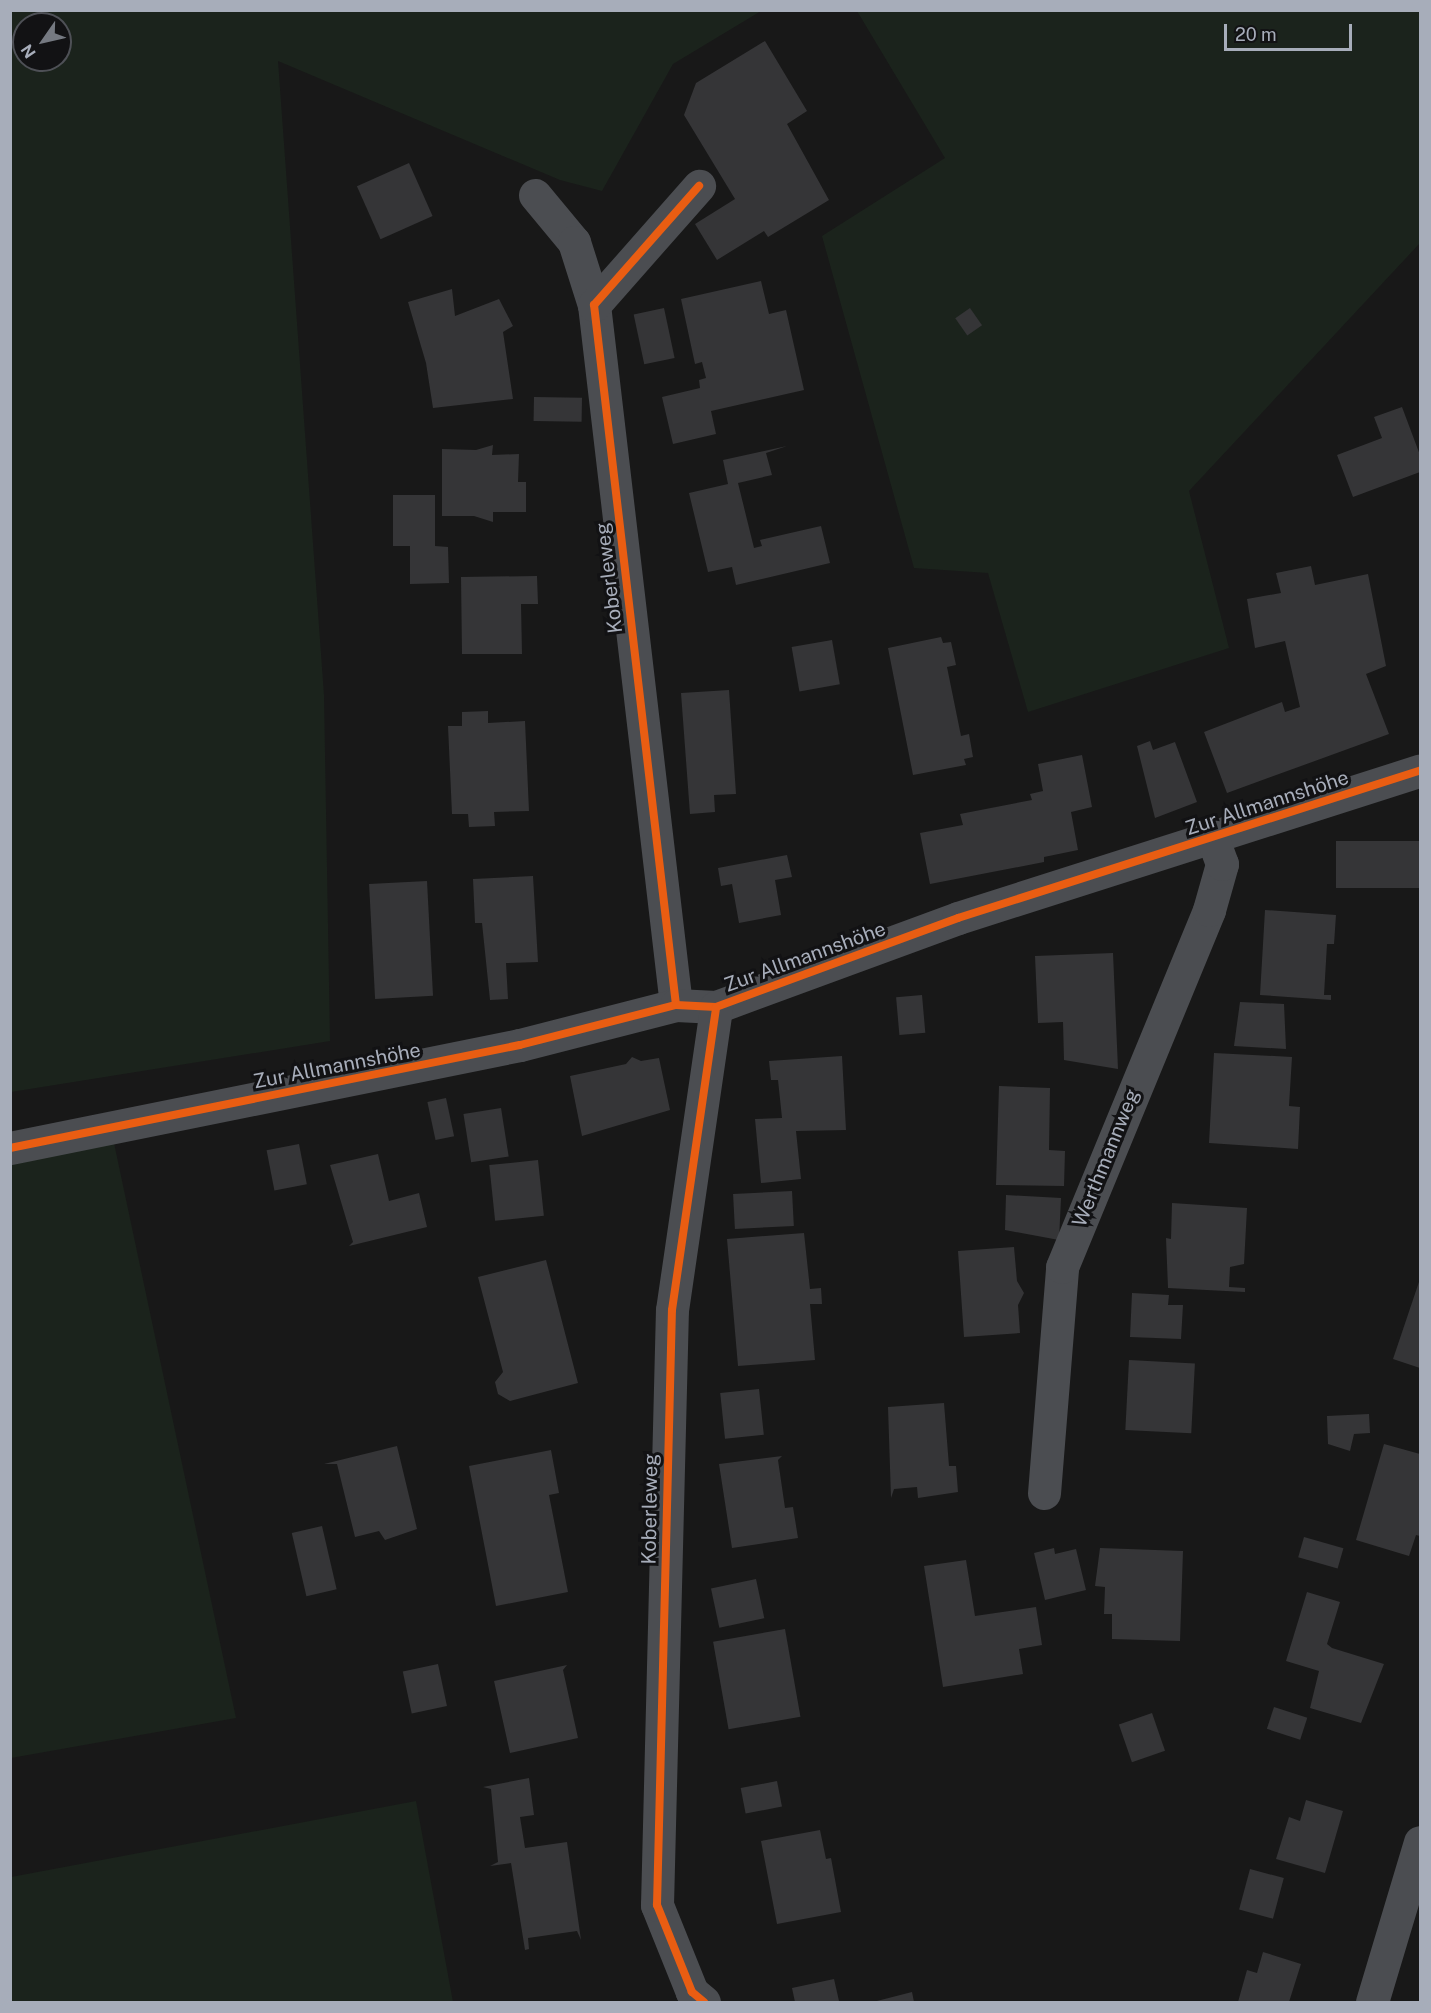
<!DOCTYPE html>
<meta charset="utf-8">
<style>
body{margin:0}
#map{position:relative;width:1431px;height:2013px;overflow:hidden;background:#181818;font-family:"Public Sans",sans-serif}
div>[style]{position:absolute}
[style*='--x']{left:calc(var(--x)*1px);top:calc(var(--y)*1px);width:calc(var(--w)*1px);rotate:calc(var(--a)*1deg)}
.green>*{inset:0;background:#1b231c}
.building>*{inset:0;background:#353537;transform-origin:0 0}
.street>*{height:33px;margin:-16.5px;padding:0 16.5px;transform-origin:16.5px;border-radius:16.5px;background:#4b4d51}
.cycleway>*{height:8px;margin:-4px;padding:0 4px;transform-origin:4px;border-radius:4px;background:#e95d12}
span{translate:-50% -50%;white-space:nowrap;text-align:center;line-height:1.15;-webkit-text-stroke:6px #121214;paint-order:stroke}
.street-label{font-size:20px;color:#a7adba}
.frame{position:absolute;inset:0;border:12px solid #a7adba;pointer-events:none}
.north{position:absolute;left:12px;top:12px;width:60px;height:60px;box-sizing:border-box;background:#121214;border:2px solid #4e5056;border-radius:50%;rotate:236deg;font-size:16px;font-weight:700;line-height:24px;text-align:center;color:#a7adba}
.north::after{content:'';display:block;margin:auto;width:21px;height:27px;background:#757981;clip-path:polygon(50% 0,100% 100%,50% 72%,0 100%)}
.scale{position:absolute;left:1224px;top:24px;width:128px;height:27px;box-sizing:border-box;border:3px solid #a7adba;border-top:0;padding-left:8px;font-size:18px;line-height:21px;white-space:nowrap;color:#a7adba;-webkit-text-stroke:4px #121214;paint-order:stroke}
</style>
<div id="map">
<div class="green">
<i style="clip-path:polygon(evenodd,11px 10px,761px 11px,673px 64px,602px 191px,560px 180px,278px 61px,324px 695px,330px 1041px,11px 1092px,11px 10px,24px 24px,60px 24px,60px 60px,24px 60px,24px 24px)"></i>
<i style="clip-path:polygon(857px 11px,1420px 11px,1420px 243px,1189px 491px,1229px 648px,1028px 712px,988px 573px,914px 568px,822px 236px,945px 158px)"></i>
<i style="clip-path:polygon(114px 1143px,236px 1718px,11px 1758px,11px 1162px)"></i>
<i style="clip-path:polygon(416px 1801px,453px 2002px,11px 2002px,11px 1877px)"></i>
</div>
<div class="building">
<i style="clip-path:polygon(765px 41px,807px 111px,787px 124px,829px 200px,768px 237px,764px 231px,717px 260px,695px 224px,735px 199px,684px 115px,696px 83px)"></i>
<i style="left:409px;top:163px;width:58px;height:57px;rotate:66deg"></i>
<i style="clip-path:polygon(761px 281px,769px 314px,786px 310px,804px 390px,711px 411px,716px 434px,673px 444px,662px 397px,700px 388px,699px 380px,706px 378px,702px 362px,695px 364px,681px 299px)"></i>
<i style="clip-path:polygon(452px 289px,455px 316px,499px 299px,513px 326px,503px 332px,513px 399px,433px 408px,426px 363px,408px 302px)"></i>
<i style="left:664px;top:308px;width:51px;height:31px;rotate:78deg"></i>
<i style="left:970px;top:308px;width:21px;height:18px;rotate:55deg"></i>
<i style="left:534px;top:397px;width:48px;height:24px;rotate:1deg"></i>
<i style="clip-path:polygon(1402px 407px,1420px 455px,1420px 472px,1353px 497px,1337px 455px,1382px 438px,1374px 417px)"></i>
<i style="clip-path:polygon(493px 445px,492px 455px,519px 454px,518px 482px,526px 482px,526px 512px,493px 512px,493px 522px,474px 516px,442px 516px,442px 449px,476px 450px)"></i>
<i style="clip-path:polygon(787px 446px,766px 453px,772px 475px,738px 483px,754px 548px,762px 546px,760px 540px,821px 526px,830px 563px,736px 585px,732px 567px,708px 572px,689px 493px,728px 484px,723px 460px)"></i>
<i style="clip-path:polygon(393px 495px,435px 495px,435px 546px,448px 547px,449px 583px,410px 584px,410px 546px,393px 546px)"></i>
<i style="clip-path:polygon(1311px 566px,1315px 585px,1368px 574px,1386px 666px,1366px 674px,1389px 734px,1227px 793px,1204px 732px,1282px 702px,1285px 712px,1300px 707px,1285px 641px,1255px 648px,1247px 599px,1281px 593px,1276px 573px)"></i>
<i style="clip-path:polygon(537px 576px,538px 604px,521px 604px,522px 654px,462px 654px,461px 577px)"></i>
<i style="clip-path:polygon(941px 637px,943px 643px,951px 642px,956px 665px,947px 667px,961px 736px,969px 734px,973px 757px,964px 759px,966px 765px,913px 775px,888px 648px)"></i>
<i style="left:832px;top:640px;width:45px;height:41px;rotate:80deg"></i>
<i style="clip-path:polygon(729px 690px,736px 794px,714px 795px,715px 812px,690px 814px,681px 693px)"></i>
<i style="clip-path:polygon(488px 711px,488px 723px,525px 721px,529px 811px,494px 812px,495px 826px,469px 827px,468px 814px,452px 814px,448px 726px,462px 726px,462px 712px)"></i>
<i style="clip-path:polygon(1150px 741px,1153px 750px,1175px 742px,1197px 802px,1155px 818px,1137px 746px)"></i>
<i style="clip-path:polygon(1082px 755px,1092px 807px,1071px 812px,1078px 850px,1044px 857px,1044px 862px,930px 884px,920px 833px,963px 825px,960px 814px,1032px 800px,1030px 794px,1043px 791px,1038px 764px)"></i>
<i style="left:1420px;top:841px;width:47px;height:84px;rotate:90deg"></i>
<i style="clip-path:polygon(787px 855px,792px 877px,775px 880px,781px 915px,739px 923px,732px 884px,721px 886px,718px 868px)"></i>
<i style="clip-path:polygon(533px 876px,538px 962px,506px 963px,508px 999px,490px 1000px,482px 923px,475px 923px,473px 879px)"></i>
<i style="left:427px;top:881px;width:115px;height:58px;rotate:87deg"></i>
<i style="clip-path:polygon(1265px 910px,1336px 915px,1334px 944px,1327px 944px,1324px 995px,1331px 995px,1331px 1000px,1260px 995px)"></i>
<i style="clip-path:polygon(1113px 953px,1118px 1069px,1064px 1060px,1063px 1022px,1038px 1023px,1035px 956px)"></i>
<i style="left:922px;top:995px;width:38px;height:26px;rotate:85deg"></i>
<i style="clip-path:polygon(1240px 1002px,1284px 1004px,1286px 1049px,1234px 1046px)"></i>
<i style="clip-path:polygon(1214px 1053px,1292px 1057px,1289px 1106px,1300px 1107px,1298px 1149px,1209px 1143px)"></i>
<i style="clip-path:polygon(842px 1056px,846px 1130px,796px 1131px,801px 1179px,761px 1183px,755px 1119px,782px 1118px,778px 1080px,771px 1080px,769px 1061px)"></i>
<i style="clip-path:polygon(632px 1057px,641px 1061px,659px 1058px,670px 1110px,582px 1136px,570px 1076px,626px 1064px)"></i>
<i style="clip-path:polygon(999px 1086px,1050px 1088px,1049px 1150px,1065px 1151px,1064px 1186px,996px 1185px)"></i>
<i style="left:446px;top:1098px;width:39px;height:19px;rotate:78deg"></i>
<i style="left:501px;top:1108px;width:49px;height:38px;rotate:81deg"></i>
<i style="left:299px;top:1144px;width:41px;height:33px;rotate:79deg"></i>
<i style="clip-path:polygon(378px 1154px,389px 1201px,419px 1193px,427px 1227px,349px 1246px,353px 1242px,330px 1165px)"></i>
<i style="left:538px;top:1160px;width:56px;height:49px;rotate:84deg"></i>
<i style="left:792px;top:1191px;width:35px;height:59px;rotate:87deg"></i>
<i style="clip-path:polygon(1006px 1195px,1061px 1198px,1059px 1240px,1005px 1230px)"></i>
<i style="clip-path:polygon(1172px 1203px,1247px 1208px,1244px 1264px,1230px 1267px,1229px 1287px,1245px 1288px,1245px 1292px,1168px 1288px,1166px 1238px,1171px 1239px)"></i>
<i style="clip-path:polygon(804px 1233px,810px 1289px,821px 1288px,822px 1304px,810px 1304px,815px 1360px,738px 1366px,727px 1239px)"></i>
<i style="clip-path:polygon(1014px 1247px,1017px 1281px,1024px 1293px,1018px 1305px,1020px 1333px,964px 1337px,958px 1251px)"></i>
<i style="clip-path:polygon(546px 1260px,578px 1383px,510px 1401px,498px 1394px,495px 1382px,503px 1372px,478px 1277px)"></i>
<i style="clip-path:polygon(1420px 1279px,1420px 1368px,1393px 1359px)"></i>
<i style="clip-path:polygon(1132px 1293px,1169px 1295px,1168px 1305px,1183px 1305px,1181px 1339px,1130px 1337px)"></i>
<i style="left:1129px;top:1360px;width:66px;height:70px;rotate:3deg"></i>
<i style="left:759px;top:1389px;width:46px;height:39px;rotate:84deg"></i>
<i style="clip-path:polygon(944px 1403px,949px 1466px,956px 1466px,958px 1492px,918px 1498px,917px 1487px,894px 1489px,891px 1498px,888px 1407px)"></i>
<i style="clip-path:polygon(1369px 1414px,1370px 1433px,1354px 1434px,1350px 1451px,1328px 1444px,1327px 1416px)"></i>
<i style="clip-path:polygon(1384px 1444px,1420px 1454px,1420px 1536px,1416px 1535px,1409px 1556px,1356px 1540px)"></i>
<i style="clip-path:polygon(397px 1446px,417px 1529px,385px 1540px,379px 1531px,355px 1537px,337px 1464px,324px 1464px)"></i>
<i style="clip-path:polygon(551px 1450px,559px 1493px,549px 1495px,568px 1592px,496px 1606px,469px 1466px)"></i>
<i style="clip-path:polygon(782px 1456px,778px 1460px,785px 1508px,793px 1507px,798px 1538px,732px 1548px,719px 1464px)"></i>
<i style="left:322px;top:1526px;width:65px;height:31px;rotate:77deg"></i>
<i style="left:1304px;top:1537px;width:41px;height:21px;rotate:16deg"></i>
<i style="clip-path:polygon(1054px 1548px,1055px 1554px,1076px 1549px,1086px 1590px,1045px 1600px,1034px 1553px)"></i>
<i style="clip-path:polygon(1100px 1548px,1183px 1551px,1180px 1641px,1112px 1639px,1112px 1614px,1104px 1614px,1105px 1587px,1095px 1586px)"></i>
<i style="clip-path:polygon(966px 1560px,975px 1616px,1036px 1607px,1042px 1645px,1019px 1649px,1023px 1674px,943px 1687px,924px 1566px)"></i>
<i style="left:756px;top:1579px;width:40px;height:46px;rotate:78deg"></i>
<i style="clip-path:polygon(1307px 1592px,1340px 1602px,1327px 1644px,1332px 1648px,1384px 1664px,1361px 1723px,1310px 1708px,1319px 1671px,1286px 1661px)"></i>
<i style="left:785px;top:1629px;width:89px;height:73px;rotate:80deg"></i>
<i style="left:438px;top:1664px;width:43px;height:36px;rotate:78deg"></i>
<i style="clip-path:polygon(567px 1665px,563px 1670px,578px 1738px,510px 1753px,494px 1681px)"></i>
<i style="left:1274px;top:1707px;width:35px;height:23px;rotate:18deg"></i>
<i style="left:1152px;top:1713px;width:40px;height:35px;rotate:71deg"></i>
<i style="clip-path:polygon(529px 1778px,534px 1815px,520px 1817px,525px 1848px,567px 1842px,581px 1940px,577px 1931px,528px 1938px,529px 1949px,525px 1950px,511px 1863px,490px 1866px,498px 1862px,491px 1789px,483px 1787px)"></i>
<i style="left:777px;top:1781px;width:26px;height:37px;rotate:79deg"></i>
<i style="clip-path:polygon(1306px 1800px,1343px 1811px,1325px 1873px,1276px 1859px,1289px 1817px,1300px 1821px)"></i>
<i style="clip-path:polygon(820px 1830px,826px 1859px,831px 1858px,841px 1912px,777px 1924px,761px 1841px)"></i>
<i style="left:1250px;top:1869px;width:35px;height:42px;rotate:15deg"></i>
<i style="clip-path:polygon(1263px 1952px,1301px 1964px,1289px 2002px,1238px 2002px,1247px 1970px,1257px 1973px)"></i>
<i style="clip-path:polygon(834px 1979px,839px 2001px,795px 2002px,792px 1988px)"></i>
<i style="clip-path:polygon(912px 1992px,914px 2002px,873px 2002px)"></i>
</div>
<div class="street">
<i style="--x:535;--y:195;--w:61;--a:50.3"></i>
<i style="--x:574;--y:242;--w:66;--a:72.4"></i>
<i style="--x:676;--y:1005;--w:705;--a:-96.68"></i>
<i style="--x:594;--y:305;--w:159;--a:-48.6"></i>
<i style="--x:10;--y:1148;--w:520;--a:-11.42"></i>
<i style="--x:520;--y:1045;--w:161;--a:-14.4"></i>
<i style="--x:676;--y:1005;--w:40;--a:2.9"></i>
<i style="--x:716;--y:1007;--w:258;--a:-20.2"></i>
<i style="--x:958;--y:918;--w:485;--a:-17.7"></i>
<i style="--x:1044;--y:1493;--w:227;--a:-85.4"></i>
<i style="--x:1062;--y:1267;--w:386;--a:-67.6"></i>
<i style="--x:1209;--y:910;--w:48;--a:-74.2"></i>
<i style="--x:1222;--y:864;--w:27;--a:-110"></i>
<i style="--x:704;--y:2002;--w:16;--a:-140"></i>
<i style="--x:692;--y:1992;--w:94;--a:-111.9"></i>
<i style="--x:657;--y:1905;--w:595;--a:-88.56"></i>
<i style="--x:672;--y:1310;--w:306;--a:-81.7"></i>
<i style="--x:1372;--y:2002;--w:167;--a:-73.3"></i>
</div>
<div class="cycleway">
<i style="--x:676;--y:1005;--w:705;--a:-96.68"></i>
<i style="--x:594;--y:305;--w:159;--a:-48.6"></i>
<i style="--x:10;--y:1148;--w:520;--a:-11.42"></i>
<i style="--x:520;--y:1045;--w:161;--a:-14.4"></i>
<i style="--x:676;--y:1005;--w:40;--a:2.9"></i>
<i style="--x:716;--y:1007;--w:258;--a:-20.2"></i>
<i style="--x:958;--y:918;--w:485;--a:-17.7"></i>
<i style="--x:704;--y:2002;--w:16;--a:-140"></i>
<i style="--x:692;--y:1992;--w:94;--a:-111.9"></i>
<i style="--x:657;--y:1905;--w:595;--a:-88.56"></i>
<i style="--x:672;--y:1310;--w:306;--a:-81.7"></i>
</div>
<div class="street-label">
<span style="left:609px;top:578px;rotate:-97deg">Koberleweg</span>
<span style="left:1267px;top:803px;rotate:-18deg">Zur Allmannshöhe</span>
<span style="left:805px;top:957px;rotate:-20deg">Zur Allmannshöhe</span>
<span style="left:337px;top:1066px;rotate:-11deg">Zur Allmannshöhe</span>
<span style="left:1106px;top:1158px;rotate:-68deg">Werthmannweg</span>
<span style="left:650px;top:1509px;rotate:-89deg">Koberleweg</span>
</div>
<div class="frame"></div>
<div class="north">N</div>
<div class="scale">20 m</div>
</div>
